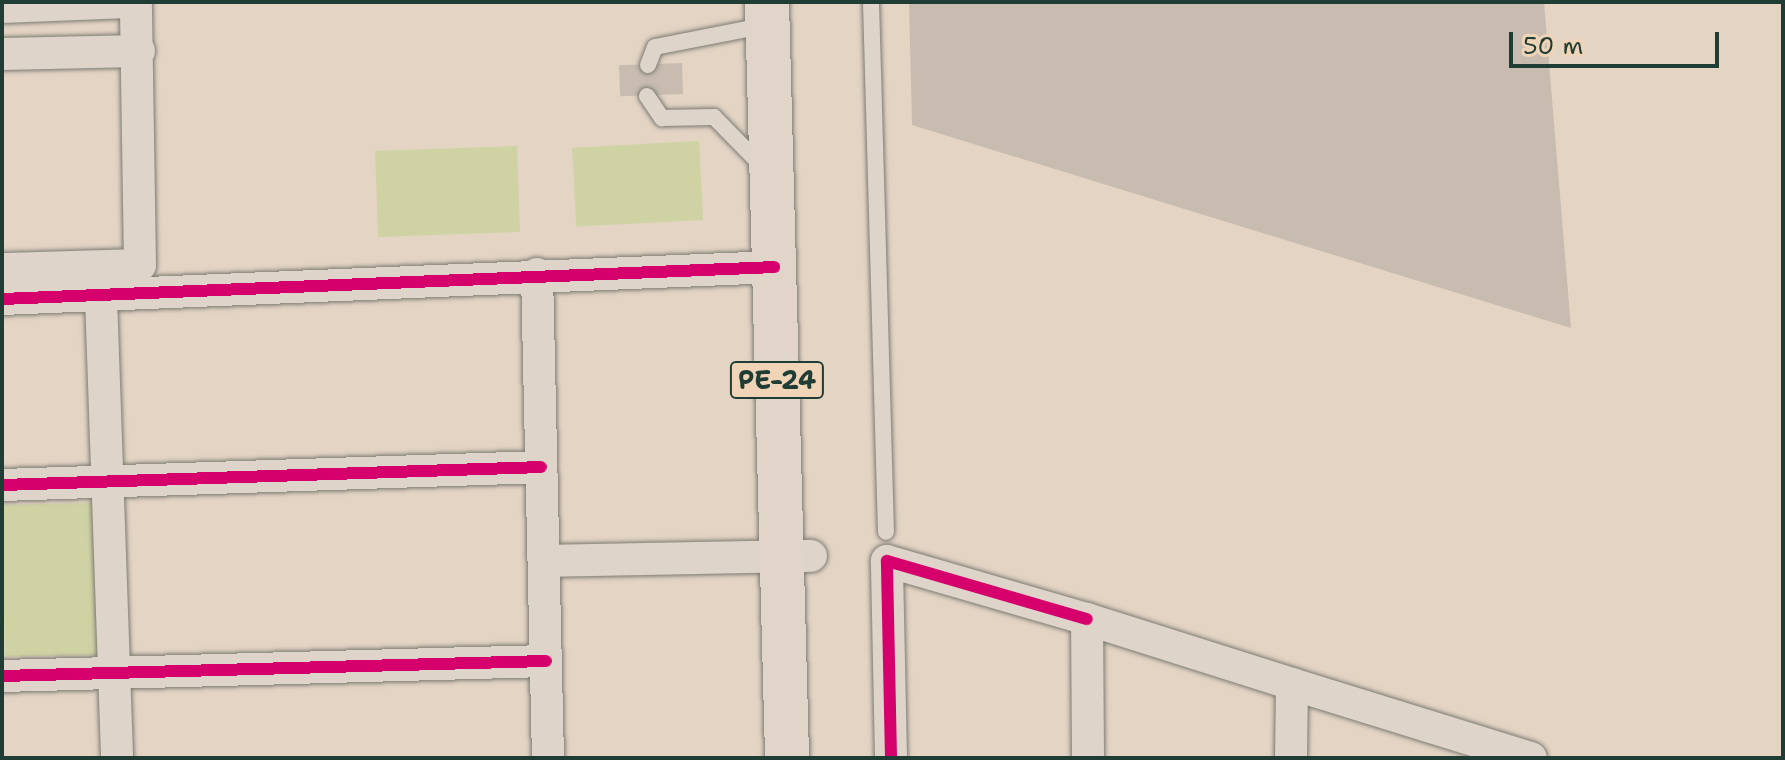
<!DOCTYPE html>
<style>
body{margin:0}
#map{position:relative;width:1785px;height:760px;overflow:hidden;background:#e3d4c4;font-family:"Shantell Sans",sans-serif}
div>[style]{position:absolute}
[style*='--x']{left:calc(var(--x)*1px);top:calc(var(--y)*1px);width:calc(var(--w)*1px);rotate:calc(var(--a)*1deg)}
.green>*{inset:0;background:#cfd3a4;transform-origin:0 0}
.building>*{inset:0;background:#c8bcb0;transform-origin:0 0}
.roads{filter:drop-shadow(0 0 2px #7d7b73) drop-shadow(0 0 2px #7d7b73)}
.lane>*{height:16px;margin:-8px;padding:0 8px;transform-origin:8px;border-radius:8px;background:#ded4c9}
.street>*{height:32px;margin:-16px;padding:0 16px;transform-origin:16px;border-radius:16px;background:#ded4c9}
.highway>*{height:44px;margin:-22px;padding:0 22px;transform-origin:22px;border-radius:22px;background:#e0d5c8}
.cycleway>*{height:12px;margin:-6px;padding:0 6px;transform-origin:6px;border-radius:6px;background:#d6006c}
span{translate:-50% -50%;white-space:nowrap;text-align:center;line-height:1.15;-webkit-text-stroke:8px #f0d4b7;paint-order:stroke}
.shield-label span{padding:2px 6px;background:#f0d4b7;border:2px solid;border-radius:6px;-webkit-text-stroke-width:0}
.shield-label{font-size:26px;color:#1f3d34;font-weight:700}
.frame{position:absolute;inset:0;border:4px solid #1f3d34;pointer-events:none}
.scale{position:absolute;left:1509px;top:32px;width:210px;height:36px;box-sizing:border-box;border:4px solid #1f3d34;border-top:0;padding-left:10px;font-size:24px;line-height:28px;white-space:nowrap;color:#1f3d34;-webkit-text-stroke:6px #f0d4b7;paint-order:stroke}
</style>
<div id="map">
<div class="green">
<i style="left:699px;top:141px;width:79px;height:127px;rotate:87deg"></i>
<i style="left:517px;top:146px;width:86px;height:142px;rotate:88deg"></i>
<i style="left:96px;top:503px;width:152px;height:94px;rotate:89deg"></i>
</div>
<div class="building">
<i style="clip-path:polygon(909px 2px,1544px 2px,1571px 328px,912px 125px)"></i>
<i style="left:682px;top:63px;width:31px;height:63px;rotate:88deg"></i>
</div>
<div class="roads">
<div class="lane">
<i style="--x:871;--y:2;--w:530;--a:88.38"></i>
<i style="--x:648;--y:65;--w:19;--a:-69"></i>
<i style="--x:655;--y:47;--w:114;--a:-11.1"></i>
<i style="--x:647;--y:96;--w:27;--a:56"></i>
<i style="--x:662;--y:118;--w:52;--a:-1.1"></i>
<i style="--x:714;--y:117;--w:70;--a:45.6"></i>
</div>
<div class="street">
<i style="--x:2;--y:7;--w:126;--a:-2.3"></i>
<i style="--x:2;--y:54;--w:137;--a:-1.3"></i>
<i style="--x:2;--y:269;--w:138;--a:-1.7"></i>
<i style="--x:140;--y:265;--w:263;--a:-90.9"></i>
<i style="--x:537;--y:274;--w:484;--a:88.7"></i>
<i style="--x:101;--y:297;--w:461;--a:88"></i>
<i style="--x:2;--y:299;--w:773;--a:-2.37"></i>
<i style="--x:2;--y:485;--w:539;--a:-1.91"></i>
<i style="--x:544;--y:561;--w:267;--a:-1.1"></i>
<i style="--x:2;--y:676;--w:544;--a:-1.58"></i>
<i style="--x:891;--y:758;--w:197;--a:-91.2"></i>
<i style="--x:887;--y:561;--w:208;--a:16.2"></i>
<i style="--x:1088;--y:758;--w:139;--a:-90.4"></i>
<i style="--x:1087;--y:619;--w:215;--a:17.6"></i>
<i style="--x:1291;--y:758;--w:74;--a:-89.2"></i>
<i style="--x:1292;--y:684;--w:250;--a:17.2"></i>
</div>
<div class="highway">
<i style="--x:767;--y:2;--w:756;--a:88.48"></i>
</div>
</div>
<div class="cycleway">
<i style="--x:2;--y:299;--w:773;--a:-2.37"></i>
<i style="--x:2;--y:485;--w:539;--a:-1.91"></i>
<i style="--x:2;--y:676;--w:544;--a:-1.58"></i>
<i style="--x:891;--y:758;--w:197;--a:-91.2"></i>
<i style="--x:887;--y:561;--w:208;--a:16.2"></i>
</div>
<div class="shield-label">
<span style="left:777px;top:380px">PE-24</span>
</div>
<div class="frame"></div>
<div class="scale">50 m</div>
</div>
